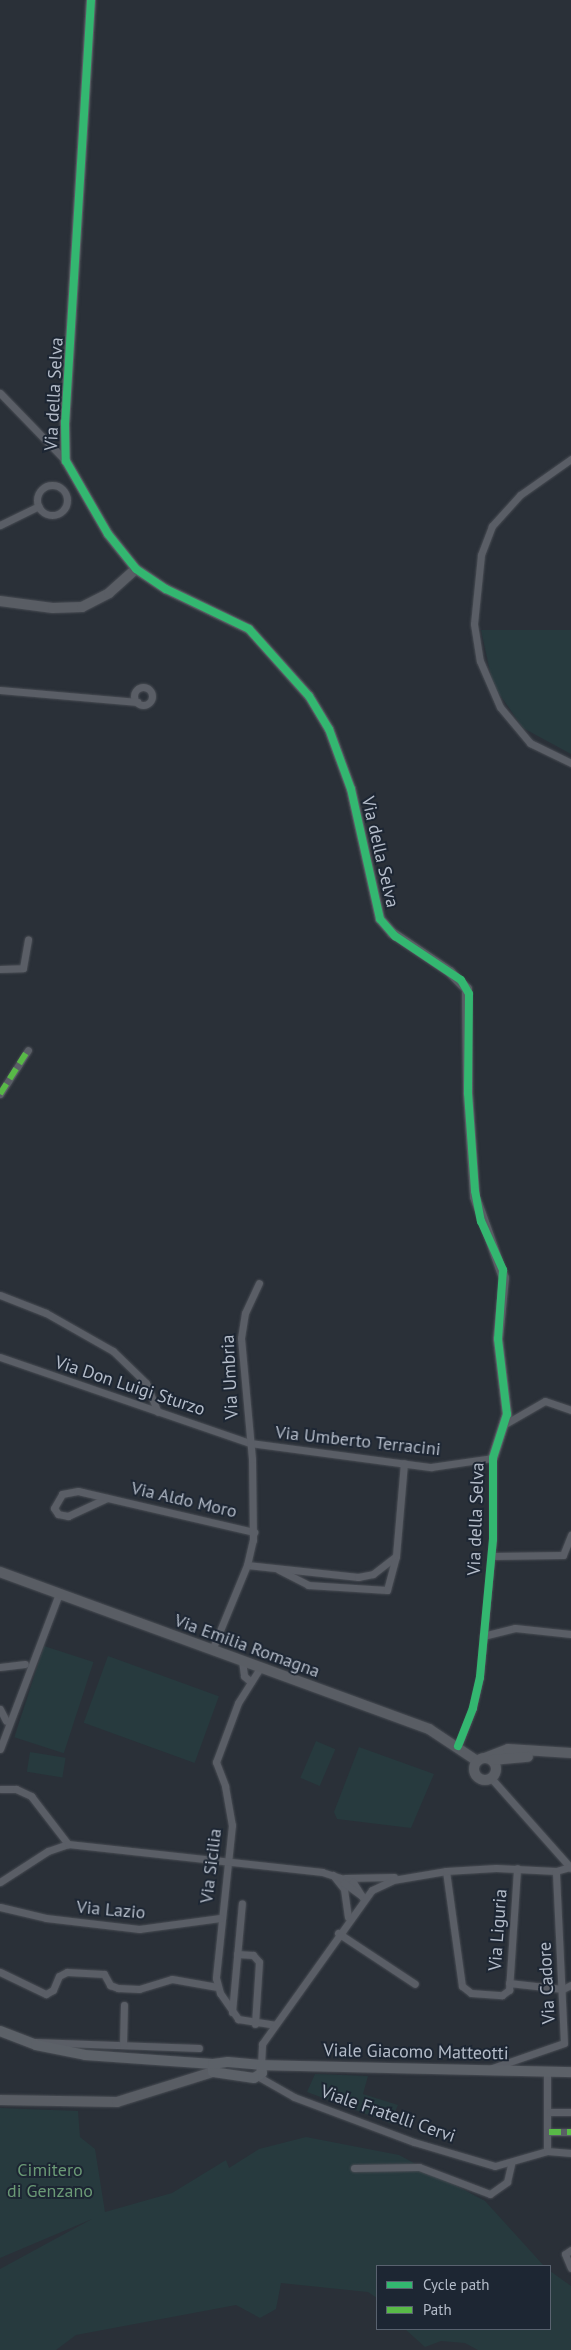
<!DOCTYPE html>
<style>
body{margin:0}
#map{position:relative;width:571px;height:2350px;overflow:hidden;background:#2a3038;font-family:"PT Sans",sans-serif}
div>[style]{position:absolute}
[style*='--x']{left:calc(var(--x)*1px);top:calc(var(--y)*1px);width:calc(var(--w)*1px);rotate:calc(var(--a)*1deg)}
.green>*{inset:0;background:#273a3e;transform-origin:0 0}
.roads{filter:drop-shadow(0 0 1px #484c53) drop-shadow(0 0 1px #484c53)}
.street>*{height:7px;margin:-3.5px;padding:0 3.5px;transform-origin:3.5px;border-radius:3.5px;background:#5a5e66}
.street>.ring{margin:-3.5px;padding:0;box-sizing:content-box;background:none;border:7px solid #5a5e66;border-radius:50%}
.secondary>*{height:10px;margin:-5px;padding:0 5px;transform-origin:5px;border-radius:5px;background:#595d64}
.secondary>.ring{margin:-5px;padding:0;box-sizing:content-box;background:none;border:10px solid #595d64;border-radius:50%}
.primary>*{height:10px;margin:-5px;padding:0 5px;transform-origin:5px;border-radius:5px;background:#5c6168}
.quiet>*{height:6px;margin-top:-3px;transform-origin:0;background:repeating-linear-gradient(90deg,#58b947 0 12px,transparent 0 18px)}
.cycleway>*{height:8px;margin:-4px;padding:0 4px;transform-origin:4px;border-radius:4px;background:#33b770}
span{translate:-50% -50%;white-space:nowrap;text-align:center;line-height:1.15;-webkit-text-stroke:4px #1d2633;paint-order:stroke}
.street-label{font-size:18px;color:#b4bcc9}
.park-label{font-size:18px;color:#6b9a76}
.legend{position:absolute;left:376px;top:2265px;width:175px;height:65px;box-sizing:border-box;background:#1d2633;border:1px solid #59626f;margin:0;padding:6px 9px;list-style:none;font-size:15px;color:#b4bcc9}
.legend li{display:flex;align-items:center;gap:10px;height:25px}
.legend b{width:25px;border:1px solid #59626f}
</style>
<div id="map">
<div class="green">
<i style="clip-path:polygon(481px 630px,571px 630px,571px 754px,523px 728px,493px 685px)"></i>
<i style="left:44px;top:1646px;width:52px;height:96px;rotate:18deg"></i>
<i style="left:108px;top:1656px;width:118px;height:71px;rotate:20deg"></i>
<i style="left:316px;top:1741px;width:21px;height:40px;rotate:23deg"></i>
<i style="clip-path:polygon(359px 1747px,434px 1774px,411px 1828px,337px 1819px,334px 1812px)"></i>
<i style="left:30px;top:1752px;width:36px;height:20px;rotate:9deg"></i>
<i style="clip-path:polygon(315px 2074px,368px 2076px,363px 2094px,398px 2105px,390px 2123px,307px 2092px)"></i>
<i style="clip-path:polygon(0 2108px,78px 2111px,80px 2137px,95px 2149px,105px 2212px,172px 2193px,226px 2160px,229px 2168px,259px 2149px,306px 2137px,399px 2155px,485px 2201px,544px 2266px,377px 2266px,377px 2298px,368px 2292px,281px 2283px,276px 2309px,260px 2318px,236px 2305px,76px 2335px,56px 2350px,0 2350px,0 2269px,92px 2219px,0 2258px)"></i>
<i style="clip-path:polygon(550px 2271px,571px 2286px,571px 2350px,478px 2350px,465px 2343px,441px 2341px,425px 2347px,405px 2329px,550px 2329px)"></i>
</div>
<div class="roads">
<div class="street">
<i style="--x:0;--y:393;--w:95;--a:45.9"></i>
<i style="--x:571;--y:459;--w:62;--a:144.8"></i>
<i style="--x:520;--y:495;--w:42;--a:132.1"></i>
<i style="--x:492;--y:526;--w:31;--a:111"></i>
<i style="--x:481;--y:555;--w:69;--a:95.8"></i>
<i style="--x:474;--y:624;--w:37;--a:81"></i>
<i style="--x:480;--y:661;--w:50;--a:66.5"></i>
<i style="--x:500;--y:707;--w:47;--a:50.2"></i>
<i style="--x:530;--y:743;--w:46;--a:26"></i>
<i class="ring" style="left:37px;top:485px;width:23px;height:23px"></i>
<i style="--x:0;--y:525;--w:43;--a:-26"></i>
<i class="ring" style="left:134px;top:687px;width:11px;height:11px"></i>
<i style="--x:0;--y:690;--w:138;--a:5"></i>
<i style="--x:0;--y:969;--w:23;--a:-2"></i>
<i style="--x:23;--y:968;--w:29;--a:-80"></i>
<i style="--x:0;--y:1094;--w:52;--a:-57.5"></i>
<i style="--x:0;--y:1295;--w:49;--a:21.4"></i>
<i style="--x:46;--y:1313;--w:77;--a:29.6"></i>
<i style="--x:113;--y:1351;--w:46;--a:44.1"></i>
<i style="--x:146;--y:1383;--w:31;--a:68"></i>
<i style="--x:0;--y:1357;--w:264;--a:19"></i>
<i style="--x:250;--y:1443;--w:183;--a:7.6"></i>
<i style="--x:431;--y:1467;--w:63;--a:-8.3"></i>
<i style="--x:493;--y:1458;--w:81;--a:90"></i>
<i style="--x:493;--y:1539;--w:139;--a:95.4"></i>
<i style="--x:480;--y:1677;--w:32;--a:103"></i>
<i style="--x:473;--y:1708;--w:41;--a:111.5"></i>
<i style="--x:505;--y:1424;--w:46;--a:-29.9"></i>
<i style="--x:545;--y:1401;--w:28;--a:19"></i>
<i style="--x:107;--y:1498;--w:43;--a:155.2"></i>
<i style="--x:68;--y:1516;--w:10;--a:-169"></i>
<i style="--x:58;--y:1514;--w:7;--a:-124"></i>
<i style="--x:54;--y:1508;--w:16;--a:-60"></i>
<i style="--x:62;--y:1494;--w:16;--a:-11"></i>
<i style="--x:78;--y:1491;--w:4;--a:14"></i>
<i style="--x:82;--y:1492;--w:177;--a:13.1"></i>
<i style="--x:492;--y:1556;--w:71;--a:-0.8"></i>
<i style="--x:563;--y:1555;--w:22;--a:-68"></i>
<i style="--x:247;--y:1565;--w:112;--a:6.2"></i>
<i style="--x:358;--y:1577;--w:15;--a:-11"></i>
<i style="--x:373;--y:1574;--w:29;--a:-38"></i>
<i style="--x:279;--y:1570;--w:33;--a:27"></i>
<i style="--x:308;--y:1585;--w:79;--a:3.6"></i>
<i style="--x:387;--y:1590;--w:35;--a:-75"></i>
<i style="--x:396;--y:1556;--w:93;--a:-85.1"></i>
<i style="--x:483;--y:1636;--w:33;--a:-14"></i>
<i style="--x:515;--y:1628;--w:56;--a:6.1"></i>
<i style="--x:212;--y:1650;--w:92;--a:-67.6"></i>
<i style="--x:247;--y:1565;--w:26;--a:-77"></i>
<i style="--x:253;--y:1540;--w:81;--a:-90.7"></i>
<i style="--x:252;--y:1459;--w:121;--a:-95.2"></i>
<i style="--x:241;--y:1338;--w:25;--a:-81"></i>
<i style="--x:245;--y:1313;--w:33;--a:-65"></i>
<i style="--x:242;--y:1661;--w:15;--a:82"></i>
<i style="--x:244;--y:1676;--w:9;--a:41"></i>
<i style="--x:0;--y:1667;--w:25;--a:-7"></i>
<i style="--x:260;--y:1668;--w:41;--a:122.2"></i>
<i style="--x:238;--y:1703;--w:63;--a:110.4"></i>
<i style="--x:216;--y:1762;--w:26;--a:69"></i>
<i style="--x:225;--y:1786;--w:40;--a:80"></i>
<i style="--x:232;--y:1825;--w:154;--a:96"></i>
<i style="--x:216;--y:1978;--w:16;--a:75"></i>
<i style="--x:220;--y:1993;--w:32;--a:55"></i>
<i style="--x:238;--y:2019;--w:37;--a:9"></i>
<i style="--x:0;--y:1709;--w:13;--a:63"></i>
<i style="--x:0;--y:1749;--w:166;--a:-69.2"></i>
<i style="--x:491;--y:1778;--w:120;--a:48.4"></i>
<i style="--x:0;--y:1789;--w:16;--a:0"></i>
<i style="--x:16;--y:1789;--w:17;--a:25"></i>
<i style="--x:31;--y:1796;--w:61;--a:52.4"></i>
<i style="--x:446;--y:1871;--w:116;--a:82.1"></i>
<i style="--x:462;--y:1986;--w:11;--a:38"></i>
<i style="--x:471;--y:1993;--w:31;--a:4"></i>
<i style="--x:502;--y:1995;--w:9;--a:-36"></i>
<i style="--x:509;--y:1990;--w:122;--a:-86.2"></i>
<i style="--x:333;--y:1875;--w:18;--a:52"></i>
<i style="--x:344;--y:1889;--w:28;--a:82"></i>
<i style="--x:345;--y:1878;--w:49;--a:-1.2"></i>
<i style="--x:0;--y:1882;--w:57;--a:-32.9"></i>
<i style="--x:48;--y:1851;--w:21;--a:-19"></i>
<i style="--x:68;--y:1844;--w:256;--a:6.3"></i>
<i style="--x:322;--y:1872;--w:33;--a:18"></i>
<i style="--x:353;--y:1882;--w:19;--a:58"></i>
<i style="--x:344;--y:1883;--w:24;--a:36"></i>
<i style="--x:0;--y:1907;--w:47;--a:13.4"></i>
<i style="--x:46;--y:1918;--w:94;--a:6.7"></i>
<i style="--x:139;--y:1929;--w:82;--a:-7.7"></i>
<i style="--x:338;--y:1933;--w:92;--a:33.5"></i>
<i style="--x:237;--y:1954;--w:16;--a:4"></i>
<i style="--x:253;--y:1955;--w:9;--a:49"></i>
<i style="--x:259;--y:1962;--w:62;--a:93.7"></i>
<i style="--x:0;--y:1972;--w:51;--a:25.6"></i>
<i style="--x:46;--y:1994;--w:8;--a:-30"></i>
<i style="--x:53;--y:1990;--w:15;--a:-67"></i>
<i style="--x:59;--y:1976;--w:9;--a:-27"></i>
<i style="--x:67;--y:1972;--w:37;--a:3"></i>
<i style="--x:104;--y:1974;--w:13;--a:61"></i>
<i style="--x:110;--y:1985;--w:9;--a:21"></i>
<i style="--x:118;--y:1988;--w:21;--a:3"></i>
<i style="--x:139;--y:1989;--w:34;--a:-17"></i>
<i style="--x:172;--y:1979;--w:46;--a:10.1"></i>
<i style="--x:509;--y:1983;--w:54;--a:6.3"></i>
<i style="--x:563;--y:1989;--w:9;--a:-27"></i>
<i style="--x:232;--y:2012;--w:109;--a:-84.8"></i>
<i style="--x:35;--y:2042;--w:164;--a:2.1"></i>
<i style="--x:123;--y:2045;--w:40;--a:-88.6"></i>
<i style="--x:261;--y:2065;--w:21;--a:-87"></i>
<i style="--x:262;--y:2044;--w:189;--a:-54.5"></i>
<i style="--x:372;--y:1890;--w:23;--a:-25"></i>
<i style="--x:393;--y:1880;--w:54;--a:-9.6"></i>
<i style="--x:446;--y:1871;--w:50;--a:-3.4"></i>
<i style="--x:496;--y:1868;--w:60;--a:2.9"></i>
<i style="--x:556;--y:1871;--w:15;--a:-16"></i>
<i style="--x:492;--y:2068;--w:76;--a:-19.1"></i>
<i style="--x:564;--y:2043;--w:172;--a:-92.7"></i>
<i style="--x:547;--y:2071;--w:80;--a:90"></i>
<i style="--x:259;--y:2077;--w:40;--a:29.7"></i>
<i style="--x:294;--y:2097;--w:128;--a:20.6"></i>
<i style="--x:414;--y:2142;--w:84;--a:16.5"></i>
<i style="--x:495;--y:2166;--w:54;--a:-16.1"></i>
<i style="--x:547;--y:2151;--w:24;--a:5"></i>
<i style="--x:550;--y:2112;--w:21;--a:0"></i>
<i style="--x:549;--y:2132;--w:22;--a:0"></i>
<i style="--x:354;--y:2168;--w:65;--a:-0.9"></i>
<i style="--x:419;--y:2167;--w:76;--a:20.8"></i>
<i style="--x:490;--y:2194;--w:21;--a:-35"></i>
<i style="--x:507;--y:2182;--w:18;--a:-77"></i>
<i style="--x:571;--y:2250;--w:7;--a:146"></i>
<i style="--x:565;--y:2254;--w:15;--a:67"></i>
</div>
<div class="secondary">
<i style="--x:91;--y:0;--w:423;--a:93.5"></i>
<i style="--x:65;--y:422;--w:39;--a:89"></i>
<i style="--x:66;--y:461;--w:84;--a:60.1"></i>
<i style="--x:108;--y:534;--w:45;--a:51.3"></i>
<i style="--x:136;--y:569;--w:36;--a:34"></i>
<i style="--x:166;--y:589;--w:92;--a:25.7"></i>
<i style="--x:249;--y:629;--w:90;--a:48.2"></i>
<i style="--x:309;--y:696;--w:39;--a:59"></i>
<i style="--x:329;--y:729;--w:64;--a:69.9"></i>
<i style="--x:351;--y:789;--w:133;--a:77.4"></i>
<i style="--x:380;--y:919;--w:18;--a:49"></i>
<i style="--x:392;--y:933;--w:70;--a:33.9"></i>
<i style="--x:450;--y:972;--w:24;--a:45"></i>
<i style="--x:467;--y:989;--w:104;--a:89.4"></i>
<i style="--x:468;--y:1093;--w:104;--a:86.1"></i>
<i style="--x:475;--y:1197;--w:86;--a:70.3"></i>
<i style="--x:504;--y:1278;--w:61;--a:95.6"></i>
<i style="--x:498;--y:1339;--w:76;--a:83.2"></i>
<i style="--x:507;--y:1414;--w:46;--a:107.7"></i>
<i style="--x:0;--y:601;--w:53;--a:7.5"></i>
<i style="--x:53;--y:608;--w:29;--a:-2"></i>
<i style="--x:82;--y:607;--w:30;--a:-27"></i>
<i style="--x:109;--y:593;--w:36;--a:-42"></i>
<i style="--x:0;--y:1572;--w:457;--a:20.1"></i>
<i style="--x:429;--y:1729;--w:58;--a:33.7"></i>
<i class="ring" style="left:474px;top:1758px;width:12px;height:12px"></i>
<i style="--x:485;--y:1758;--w:25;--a:-21"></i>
<i style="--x:508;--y:1749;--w:63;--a:3.6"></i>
<i style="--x:492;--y:1760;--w:36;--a:-5"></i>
<i style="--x:0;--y:2100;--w:117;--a:1"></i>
<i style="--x:117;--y:2102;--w:101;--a:-17.4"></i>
</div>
<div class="primary">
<i style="--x:0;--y:2031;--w:39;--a:21"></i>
<i style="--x:36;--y:2045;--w:50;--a:11.5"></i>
<i style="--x:85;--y:2055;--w:128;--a:4"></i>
<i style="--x:228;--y:2062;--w:33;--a:5"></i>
<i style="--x:261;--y:2065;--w:8;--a:83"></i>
<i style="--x:262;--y:2073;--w:9;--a:148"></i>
<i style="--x:254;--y:2078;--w:41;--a:-171.7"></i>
<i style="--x:213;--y:2072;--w:8;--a:-90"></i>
<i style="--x:213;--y:2064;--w:15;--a:-8"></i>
<i style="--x:261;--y:2065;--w:310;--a:1.3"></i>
</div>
</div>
<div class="quiet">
<i style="--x:0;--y:1094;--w:52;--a:-57.5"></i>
<i style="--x:549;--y:2132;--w:22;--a:0"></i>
</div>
<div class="cycleway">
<i style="--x:91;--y:0;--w:423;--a:93.5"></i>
<i style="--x:65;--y:422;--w:39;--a:89"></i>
<i style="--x:66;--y:461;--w:84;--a:60.1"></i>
<i style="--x:108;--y:534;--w:45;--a:51.3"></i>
<i style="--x:136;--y:569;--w:36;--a:34"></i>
<i style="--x:166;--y:589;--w:92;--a:25.7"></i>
<i style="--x:249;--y:629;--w:90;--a:48.2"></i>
<i style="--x:309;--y:696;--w:39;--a:59"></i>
<i style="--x:329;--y:729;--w:64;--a:69.9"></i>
<i style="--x:351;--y:789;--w:133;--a:77.4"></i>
<i style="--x:380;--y:919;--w:23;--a:49"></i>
<i style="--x:395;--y:936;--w:79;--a:33.7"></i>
<i style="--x:461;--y:980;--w:16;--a:60"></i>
<i style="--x:469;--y:994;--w:99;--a:90.6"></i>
<i style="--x:468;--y:1093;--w:98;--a:85.9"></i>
<i style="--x:475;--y:1191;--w:31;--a:79"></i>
<i style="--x:481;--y:1221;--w:54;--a:65.8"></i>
<i style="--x:503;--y:1270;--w:69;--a:94.1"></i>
<i style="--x:498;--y:1339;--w:76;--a:83.2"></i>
<i style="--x:507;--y:1414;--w:46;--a:107.7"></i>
<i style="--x:493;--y:1458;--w:81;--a:90"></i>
<i style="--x:493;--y:1539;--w:139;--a:95.4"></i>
<i style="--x:480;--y:1677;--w:32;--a:103"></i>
<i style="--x:473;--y:1708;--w:41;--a:111.5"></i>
</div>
<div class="street-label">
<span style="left:54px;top:394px;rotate:-87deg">Via della Selva</span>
<span style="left:380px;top:852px;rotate:77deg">Via della Selva</span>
<span style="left:230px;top:1377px;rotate:-93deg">Via Umbria</span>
<span style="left:130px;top:1386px;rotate:18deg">Via Don Luigi Sturzo</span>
<span style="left:358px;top:1441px;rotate:6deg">Via Umberto Terracini</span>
<span style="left:184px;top:1500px;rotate:13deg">Via Aldo Moro</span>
<span style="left:476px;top:1519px;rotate:-88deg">Via della Selva</span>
<span style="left:247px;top:1646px;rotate:20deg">Via Emilia Romagna</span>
<span style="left:211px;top:1866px;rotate:-83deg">Via Sicilia</span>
<span style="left:111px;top:1910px;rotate:5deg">Via Lazio</span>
<span style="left:498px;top:1930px;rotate:-86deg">Via Liguria</span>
<span style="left:547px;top:1983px;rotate:-93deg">Via Cadore</span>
<span style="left:416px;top:2052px;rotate:1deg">Viale Giacomo Matteotti</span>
<span style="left:388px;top:2114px;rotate:19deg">Viale Fratelli Cervi</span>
</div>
<div class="park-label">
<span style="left:50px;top:2181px">Cimitero<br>di Genzano</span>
</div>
<ul class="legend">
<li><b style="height:6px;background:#33b770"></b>Cycle path</li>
<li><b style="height:6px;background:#58b947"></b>Path</li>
</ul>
</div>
